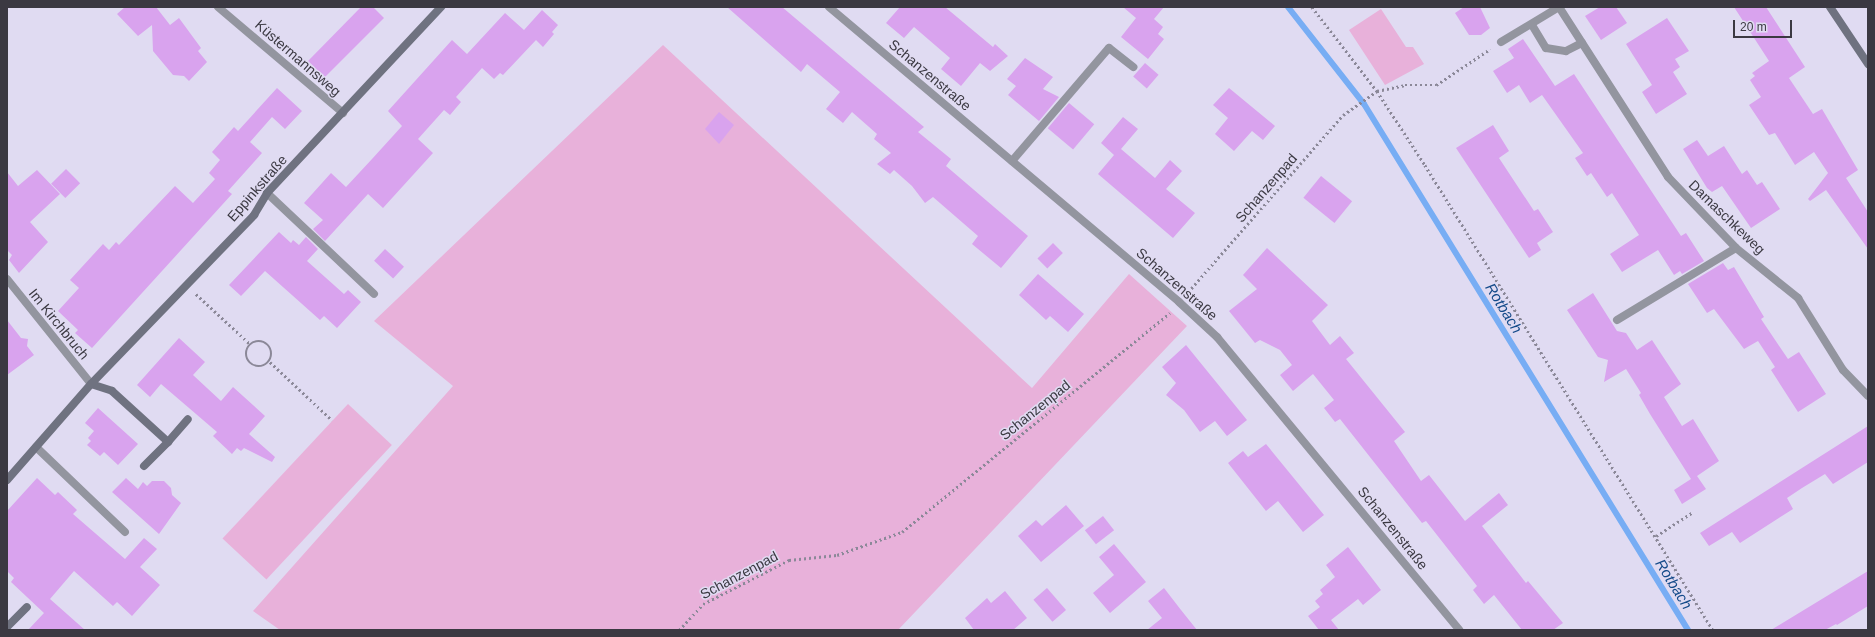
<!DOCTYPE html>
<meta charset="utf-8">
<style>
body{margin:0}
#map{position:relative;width:1875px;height:637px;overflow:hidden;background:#e0dbf2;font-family:Arial,sans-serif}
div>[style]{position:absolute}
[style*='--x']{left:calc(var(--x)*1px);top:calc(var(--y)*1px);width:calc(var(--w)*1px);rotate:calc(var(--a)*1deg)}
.green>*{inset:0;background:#e8b1da;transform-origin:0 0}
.stream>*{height:6px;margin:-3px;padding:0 3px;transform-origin:3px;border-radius:3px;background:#77adf4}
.building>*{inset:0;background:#d9a3ee;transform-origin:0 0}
.path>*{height:2.5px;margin-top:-1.25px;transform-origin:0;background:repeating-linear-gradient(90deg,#8b8898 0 2px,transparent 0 5px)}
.path>.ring{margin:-1.25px;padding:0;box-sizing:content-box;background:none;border:2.5px solid #8b8898;border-radius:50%}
.lane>*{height:8px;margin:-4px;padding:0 4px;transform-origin:4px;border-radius:4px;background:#93959f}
.street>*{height:8px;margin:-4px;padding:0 4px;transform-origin:4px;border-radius:4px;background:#93959f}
.secondary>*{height:8px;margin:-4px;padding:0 4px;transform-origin:4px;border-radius:4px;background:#6f7280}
span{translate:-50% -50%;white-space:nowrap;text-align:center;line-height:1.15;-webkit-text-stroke:3px #e0dbf2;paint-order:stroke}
.street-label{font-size:14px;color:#3b3942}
.water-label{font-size:15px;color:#144a89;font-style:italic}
.frame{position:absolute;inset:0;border:8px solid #3b3942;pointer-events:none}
.scale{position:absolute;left:1733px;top:20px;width:59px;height:18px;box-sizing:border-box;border:2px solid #3b3942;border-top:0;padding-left:5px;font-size:12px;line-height:14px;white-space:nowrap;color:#3b3942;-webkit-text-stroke:3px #e0dbf2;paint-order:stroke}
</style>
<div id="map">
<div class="green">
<i style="clip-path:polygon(1381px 9px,1406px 47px,1413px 47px,1424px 64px,1385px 85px,1349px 30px)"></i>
<i style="clip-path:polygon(663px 45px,1032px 388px,1129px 274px,1187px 326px,898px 630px,280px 630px,253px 611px,453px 386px,374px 321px)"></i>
<i style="left:348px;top:404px;width:60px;height:184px;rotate:43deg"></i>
</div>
<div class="stream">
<i style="--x:1288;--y:7;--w:123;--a:51.9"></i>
<i style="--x:1364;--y:104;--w:618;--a:58.37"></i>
</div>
<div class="building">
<i style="clip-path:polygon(125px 7px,156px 7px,170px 25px,179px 18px,201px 48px,198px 51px,207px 62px,189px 81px,184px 76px,173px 75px,153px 51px,152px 25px,138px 36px,117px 14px)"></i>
<i style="clip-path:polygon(361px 7px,373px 7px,384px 18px,325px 77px,308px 61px)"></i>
<i style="clip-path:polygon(727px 7px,782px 7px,924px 127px,918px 132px,951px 159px,946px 166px,1028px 236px,1001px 268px,972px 244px,978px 236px,933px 197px,925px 203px,912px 186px,894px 170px,890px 174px,877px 164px,891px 153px,874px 139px,877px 134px,852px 112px,843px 123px,826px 109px,840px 92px,807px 64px,801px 72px)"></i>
<i style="clip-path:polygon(900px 7px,945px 7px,993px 47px,995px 44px,1008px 56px,990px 71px,980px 63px,961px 86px,941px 69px,950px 58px,914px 27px,904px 38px,886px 23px)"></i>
<i style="clip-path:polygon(1123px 7px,1164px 7px,1154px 19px,1163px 27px,1158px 34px,1164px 39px,1148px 59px,1121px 37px,1136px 18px)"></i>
<i style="clip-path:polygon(1464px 7px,1480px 7px,1490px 28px,1481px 35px,1469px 35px,1455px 13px)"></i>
<i style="clip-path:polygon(1600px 7px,1616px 7px,1627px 23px,1601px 40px,1585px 16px)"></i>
<i style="clip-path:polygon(1734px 7px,1766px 7px,1805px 67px,1789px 78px,1813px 114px,1822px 109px,1858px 170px,1846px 178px,1868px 212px,1868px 249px,1826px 190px,1810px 201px,1808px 199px,1828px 173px,1814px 152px,1795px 165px,1775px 133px,1769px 135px,1749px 105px,1761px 97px,1750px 80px,1755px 76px,1752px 73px,1769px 61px)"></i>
<i style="clip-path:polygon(542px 10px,558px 25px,552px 32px,554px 34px,543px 47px,536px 40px,503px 75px,500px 73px,494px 79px,482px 68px,456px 97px,461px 102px,450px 115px,444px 110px,418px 139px,433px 153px,383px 208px,368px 194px,325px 241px,313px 229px,323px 220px,304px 203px,331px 173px,346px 187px,372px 159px,402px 126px,388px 111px,452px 40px,467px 54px,505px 13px,524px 30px)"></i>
<i style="clip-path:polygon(1667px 18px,1689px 51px,1675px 59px,1680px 67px,1673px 72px,1687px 94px,1656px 114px,1642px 92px,1652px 85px,1626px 44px)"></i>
<i style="clip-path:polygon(1523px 39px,1555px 86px,1574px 74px,1681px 236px,1686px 233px,1704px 261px,1682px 274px,1680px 271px,1674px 275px,1658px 250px,1622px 272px,1610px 254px,1639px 235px,1612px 193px,1607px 197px,1591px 173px,1587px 176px,1575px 158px,1583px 153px,1542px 95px,1530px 103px,1519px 85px,1507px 93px,1493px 71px,1514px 58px,1508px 49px)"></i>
<i style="clip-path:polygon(1025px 58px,1053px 77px,1043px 89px,1059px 97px,1039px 121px,1008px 95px,1016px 86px,1007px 79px)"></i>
<i style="left:1145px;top:63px;width:18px;height:18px;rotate:41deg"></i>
<i style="clip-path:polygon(277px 88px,302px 111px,285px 129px,272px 117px,250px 142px,262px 153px,228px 191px,232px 194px,92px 348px,75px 333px,78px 330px,58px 311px,79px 288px,70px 280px,103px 244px,109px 250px,116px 242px,119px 245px,175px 186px,193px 203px,215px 179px,209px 173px,220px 160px,212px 152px,234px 127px,238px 131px)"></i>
<i style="clip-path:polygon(1229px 88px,1275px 126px,1263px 140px,1252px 131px,1234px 151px,1215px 134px,1228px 118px,1213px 105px)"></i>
<i style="left:1069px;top:103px;width:33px;height:33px;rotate:40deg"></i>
<i style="clip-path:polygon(719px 112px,734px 125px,719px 144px,705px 129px)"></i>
<i style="clip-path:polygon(1123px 117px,1138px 129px,1121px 149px,1155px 178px,1170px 160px,1182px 171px,1166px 189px,1195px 213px,1173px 238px,1098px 174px,1114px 155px,1101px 143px)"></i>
<i style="clip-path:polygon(1493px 125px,1509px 151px,1499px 158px,1534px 211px,1538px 209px,1553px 232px,1537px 243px,1541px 250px,1529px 258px,1456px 148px)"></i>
<i style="clip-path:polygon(1697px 140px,1708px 156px,1724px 146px,1742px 174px,1747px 170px,1757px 185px,1762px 182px,1780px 209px,1751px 228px,1722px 186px,1712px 192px,1707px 188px,1683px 149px)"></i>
<i style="left:66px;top:169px;width:20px;height:21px;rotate:45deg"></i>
<i style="clip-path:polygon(37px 170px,60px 194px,30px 222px,48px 242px,19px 273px,9px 260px,12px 255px,7px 250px,7px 172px,18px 186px)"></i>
<i style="left:1321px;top:176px;width:40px;height:28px;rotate:39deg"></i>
<i style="clip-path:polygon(279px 232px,291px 243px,293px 240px,299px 245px,306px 237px,318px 249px,307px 261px,344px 294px,348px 290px,361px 302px,337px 328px,324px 316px,320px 320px,265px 271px,241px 296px,229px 285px)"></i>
<i style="left:1053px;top:243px;width:14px;height:22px;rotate:45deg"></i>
<i style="clip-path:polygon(1267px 248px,1328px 305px,1312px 321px,1330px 345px,1340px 336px,1354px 353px,1346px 359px,1405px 432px,1394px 441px,1421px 481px,1429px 475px,1465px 521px,1499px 493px,1508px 505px,1482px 526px,1526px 583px,1528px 581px,1563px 623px,1553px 630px,1522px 630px,1494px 595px,1484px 604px,1473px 590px,1477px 586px,1426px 521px,1422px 523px,1340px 419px,1335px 422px,1324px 408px,1334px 400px,1313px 374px,1293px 391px,1280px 375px,1292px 365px,1280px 350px,1260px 340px,1255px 343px,1229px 311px,1257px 289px,1243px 275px)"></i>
<i style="left:385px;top:249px;width:26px;height:16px;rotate:43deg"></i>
<i style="clip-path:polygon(1723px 263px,1728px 270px,1734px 267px,1764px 317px,1761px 319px,1788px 359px,1799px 352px,1826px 394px,1798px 412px,1771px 370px,1775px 367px,1758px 341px,1744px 349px,1714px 309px,1707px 313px,1688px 284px)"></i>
<i style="clip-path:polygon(1038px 274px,1084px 314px,1068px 332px,1050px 316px,1046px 320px,1019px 295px)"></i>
<i style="clip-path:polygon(1593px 293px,1617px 331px,1626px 333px,1637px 350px,1652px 340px,1681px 384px,1664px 397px,1682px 426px,1693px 419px,1719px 461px,1697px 476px,1706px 489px,1682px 504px,1674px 490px,1691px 479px,1650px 414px,1639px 395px,1641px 393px,1626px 369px,1604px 382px,1608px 360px,1598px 357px,1567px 310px)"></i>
<i style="clip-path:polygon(7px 320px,21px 338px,28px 339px,27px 346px,34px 355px,7px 375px)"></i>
<i style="clip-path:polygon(179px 338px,205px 362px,193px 375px,221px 401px,233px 387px,265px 416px,249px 434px,275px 457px,272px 462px,244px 448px,241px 451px,237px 448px,232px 454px,213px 436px,217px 432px,161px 384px,150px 397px,137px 385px)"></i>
<i style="clip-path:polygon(1186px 345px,1247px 420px,1227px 436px,1215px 421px,1200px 432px,1184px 410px,1166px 395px,1176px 383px,1162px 367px)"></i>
<i style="clip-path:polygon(98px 408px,138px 444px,118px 465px,104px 452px,100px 456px,87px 445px,91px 441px,88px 438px,94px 431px,85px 423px)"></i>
<i style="clip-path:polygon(1868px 426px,1868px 462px,1833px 484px,1825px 474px,1802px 488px,1787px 498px,1793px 509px,1740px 543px,1732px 532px,1709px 546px,1700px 533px)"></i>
<i style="clip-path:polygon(1266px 444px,1324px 515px,1303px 532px,1278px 501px,1266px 511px,1228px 463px,1243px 451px,1248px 457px)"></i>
<i style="clip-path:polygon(37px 478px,55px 495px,58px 492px,77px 510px,73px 514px,125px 559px,144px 538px,157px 549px,140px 567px,160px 585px,132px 616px,117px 602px,113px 606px,74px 571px,50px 599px,85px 630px,28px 630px,44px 613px,11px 582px,14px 578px,7px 571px,7px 511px)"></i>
<i style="clip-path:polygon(126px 478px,138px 489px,143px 482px,147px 486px,152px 481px,164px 481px,171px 488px,172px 495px,181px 503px,159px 534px,112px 492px)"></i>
<i style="clip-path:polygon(1066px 505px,1084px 526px,1041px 562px,1018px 536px,1036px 520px,1042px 526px)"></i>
<i style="left:1103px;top:516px;width:18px;height:23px;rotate:52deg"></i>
<i style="clip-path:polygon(1114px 544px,1146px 582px,1110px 613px,1093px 593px,1114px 575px,1099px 557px)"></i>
<i style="clip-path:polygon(1348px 547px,1381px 590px,1363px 605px,1358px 599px,1331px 620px,1339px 630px,1319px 630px,1308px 616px,1320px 607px,1315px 601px,1323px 594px,1320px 590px,1335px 577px,1326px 565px)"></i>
<i style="clip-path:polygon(1868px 571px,1868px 606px,1837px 625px,1836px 624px,1825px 630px,1771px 630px)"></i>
<i style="left:1047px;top:588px;width:29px;height:18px;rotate:49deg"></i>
<i style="clip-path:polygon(1164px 588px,1181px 610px,1197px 630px,1147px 630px,1162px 618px,1148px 601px)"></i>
<i style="clip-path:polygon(1005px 591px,1027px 618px,1013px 630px,974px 630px,965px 618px,987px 598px,991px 603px)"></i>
</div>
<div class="path">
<i style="--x:1312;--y:7;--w:106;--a:52.3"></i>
<i style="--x:1377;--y:91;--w:88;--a:57"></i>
<i style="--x:1425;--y:165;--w:547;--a:58.23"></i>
<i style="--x:1188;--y:292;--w:235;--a:-48.8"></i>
<i style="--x:1343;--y:115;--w:42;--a:-35.2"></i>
<i style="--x:1377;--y:91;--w:29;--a:-12"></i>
<i style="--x:1405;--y:85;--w:31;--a:0"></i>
<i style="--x:1436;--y:85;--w:65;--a:-33.7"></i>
<i style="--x:196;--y:294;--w:74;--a:42.8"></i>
<i class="ring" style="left:246px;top:341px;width:23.5px;height:23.5px"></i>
<i style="--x:270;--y:362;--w:85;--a:43.1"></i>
<i style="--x:1656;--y:536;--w:44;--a:-33"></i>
<i style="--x:679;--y:630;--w:35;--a:-47"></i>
<i style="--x:703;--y:604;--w:97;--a:-27.1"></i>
<i style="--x:789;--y:560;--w:48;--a:-5.9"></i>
<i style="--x:837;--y:555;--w:69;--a:-19.5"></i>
<i style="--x:902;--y:532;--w:346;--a:-39.3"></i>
</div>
<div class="lane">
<i style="--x:1012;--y:161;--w:149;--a:-49.4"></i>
<i style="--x:1109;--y:48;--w:31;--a:38"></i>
<i style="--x:267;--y:193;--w:147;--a:43.3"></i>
<i style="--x:1617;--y:320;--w:139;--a:-31.2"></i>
<i style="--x:36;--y:447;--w:123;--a:43.7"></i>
</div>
<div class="street">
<i style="--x:218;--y:7;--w:164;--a:40.3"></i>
<i style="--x:829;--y:7;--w:458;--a:40.1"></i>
<i style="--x:1179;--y:302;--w:52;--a:42.6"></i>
<i style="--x:1217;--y:337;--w:380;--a:50.4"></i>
<i style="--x:1532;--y:25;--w:27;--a:59"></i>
<i style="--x:1546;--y:48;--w:20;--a:9"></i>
<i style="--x:1566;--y:51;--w:18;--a:-27"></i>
<i style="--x:1501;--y:42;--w:68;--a:-31.1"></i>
<i style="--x:1559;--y:7;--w:202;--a:57.3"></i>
<i style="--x:1668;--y:177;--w:98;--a:46.2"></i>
<i style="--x:1736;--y:248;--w:80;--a:38.9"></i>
<i style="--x:1798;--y:298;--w:85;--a:58"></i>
<i style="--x:1843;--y:370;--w:36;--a:46"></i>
<i style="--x:7;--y:279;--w:134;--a:51.3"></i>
</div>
<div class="secondary">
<i style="--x:1830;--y:7;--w:69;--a:56.3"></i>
<i style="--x:91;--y:384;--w:22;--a:18"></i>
<i style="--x:112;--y:391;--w:76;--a:42.3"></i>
<i style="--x:168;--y:442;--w:30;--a:-49"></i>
<i style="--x:144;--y:466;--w:34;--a:-45"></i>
<i style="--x:7;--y:480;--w:128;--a:-48.8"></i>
<i style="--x:91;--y:384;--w:235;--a:-46"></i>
<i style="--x:254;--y:215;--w:26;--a:-59"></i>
<i style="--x:267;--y:193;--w:255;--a:-46.9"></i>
<i style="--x:7;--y:627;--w:28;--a:-45"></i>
</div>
<div class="street-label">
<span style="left:298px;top:58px;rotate:41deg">Küstermannsweg</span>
<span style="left:930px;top:75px;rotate:40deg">Schanzenstraße</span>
<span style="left:257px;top:188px;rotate:-49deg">Eppinkstraße</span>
<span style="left:1266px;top:188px;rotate:-49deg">Schanzenpad</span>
<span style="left:1727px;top:217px;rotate:44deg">Damaschkeweg</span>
<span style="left:1177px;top:284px;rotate:41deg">Schanzenstraße</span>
<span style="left:59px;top:324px;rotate:51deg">Im Kirchbruch</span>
<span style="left:1035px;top:410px;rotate:-39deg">Schanzenpad</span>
<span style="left:1393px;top:528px;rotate:51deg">Schanzenstraße</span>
<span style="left:739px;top:575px;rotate:-28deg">Schanzenpad</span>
</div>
<div class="water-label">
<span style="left:1504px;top:308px;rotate:58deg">Rotbach</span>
<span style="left:1674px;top:584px;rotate:58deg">Rotbach</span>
</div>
<div class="frame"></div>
<div class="scale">20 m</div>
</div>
